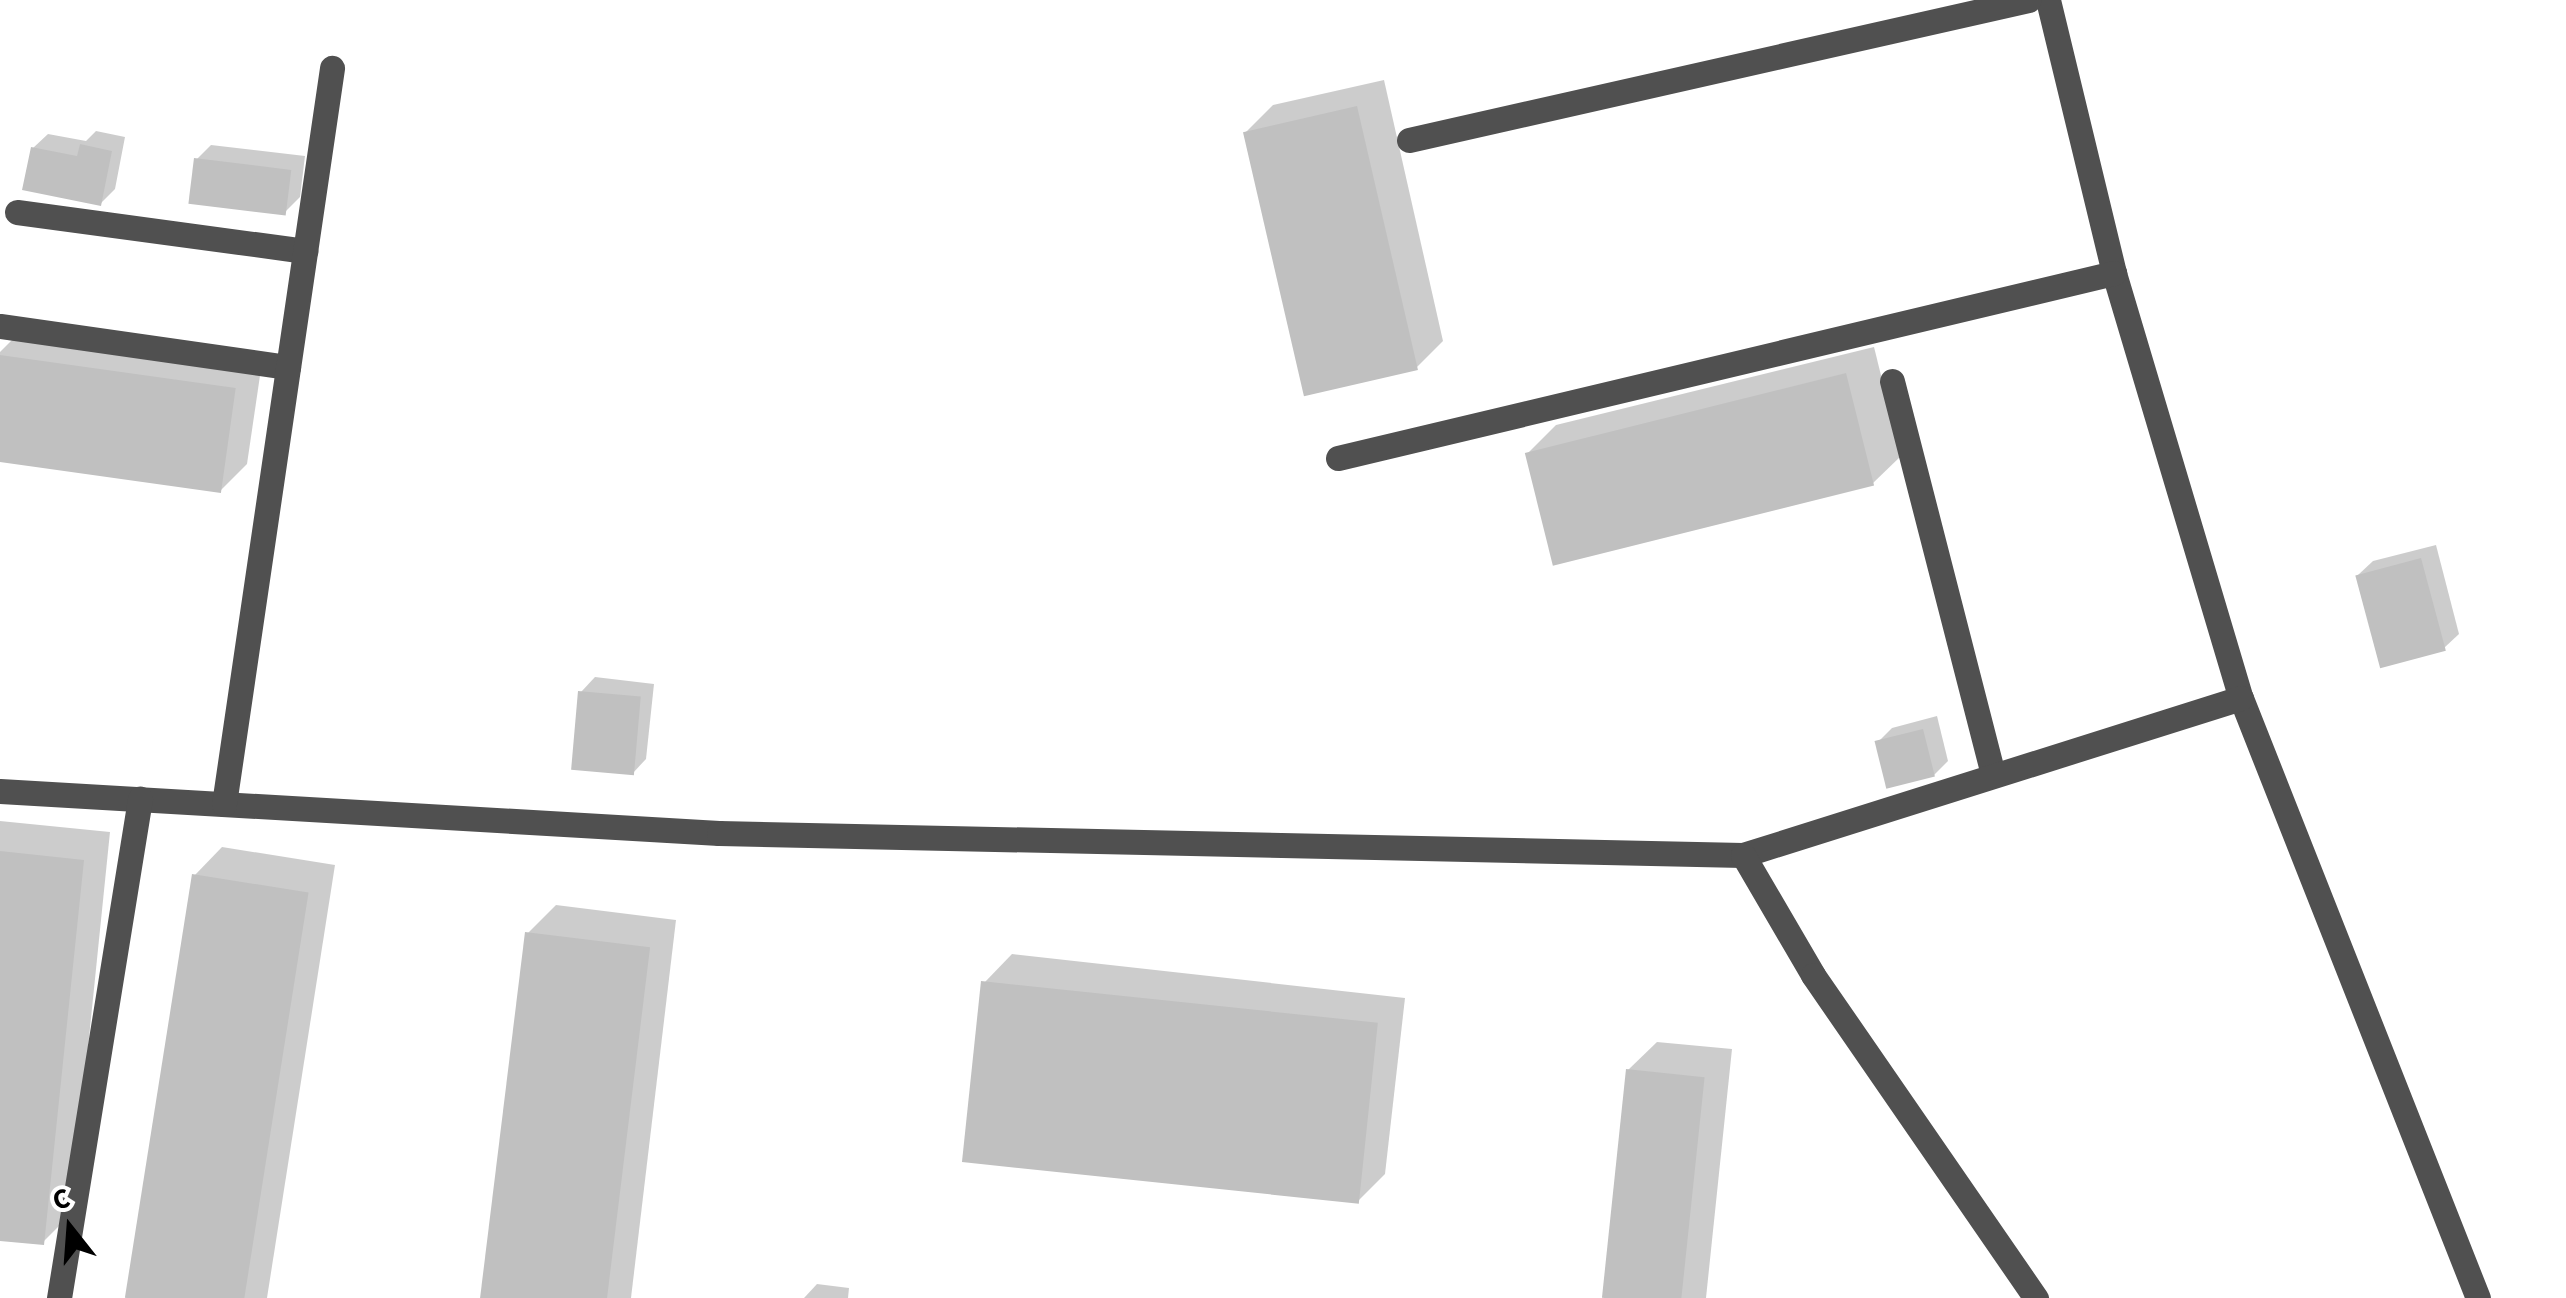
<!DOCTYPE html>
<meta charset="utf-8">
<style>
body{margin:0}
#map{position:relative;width:2566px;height:1298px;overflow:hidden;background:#fff;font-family:"Source Sans 3",sans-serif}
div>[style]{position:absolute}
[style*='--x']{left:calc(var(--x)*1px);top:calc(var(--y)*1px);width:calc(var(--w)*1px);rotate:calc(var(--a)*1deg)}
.shadow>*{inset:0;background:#0003}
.building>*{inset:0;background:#c0c0c0;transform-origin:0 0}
.minor>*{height:25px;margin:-12.5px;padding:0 12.5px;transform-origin:12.5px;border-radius:12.5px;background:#505050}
span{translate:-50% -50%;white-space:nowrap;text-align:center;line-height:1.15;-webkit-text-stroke:8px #fff;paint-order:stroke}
.north{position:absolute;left:20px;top:1178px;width:100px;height:100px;-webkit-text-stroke:8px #fff;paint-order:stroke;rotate:343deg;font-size:28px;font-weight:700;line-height:40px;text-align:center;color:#000}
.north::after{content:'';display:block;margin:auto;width:35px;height:45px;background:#000;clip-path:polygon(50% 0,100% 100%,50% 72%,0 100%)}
</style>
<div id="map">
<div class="shadow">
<i style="clip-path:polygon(1384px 80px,1443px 341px,1415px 369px,1245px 133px,1273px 105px)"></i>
<i style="clip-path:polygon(96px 131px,125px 137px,115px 189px,101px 203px,33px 148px,48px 134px,86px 141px)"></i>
<i style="clip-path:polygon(211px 145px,305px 156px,300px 197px,285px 212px,196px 160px)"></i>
<i style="clip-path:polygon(25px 327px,262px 362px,247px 464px,219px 492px,0 459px,0 352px)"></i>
<i style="clip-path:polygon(1874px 347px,1901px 456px,1872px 484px,1528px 453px,1556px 425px)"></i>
<i style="clip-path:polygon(2436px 545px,2459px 634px,2444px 648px,2358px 575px,2373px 561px)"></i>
<i style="clip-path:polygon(595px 677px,654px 684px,646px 759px,632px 774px,581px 692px)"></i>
<i style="clip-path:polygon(1937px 716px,1948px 761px,1934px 775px,1877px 743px,1892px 728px)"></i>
<i style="clip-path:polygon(0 821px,110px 832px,71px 1214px,43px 1242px,0 1238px)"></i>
<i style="clip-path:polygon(222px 847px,335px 865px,267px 1298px,128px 1298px,194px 876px)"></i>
<i style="clip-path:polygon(556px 905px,676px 920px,631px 1298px,484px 1298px,528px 933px)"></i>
<i style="clip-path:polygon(1012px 954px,1405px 998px,1385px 1174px,1357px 1202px,984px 983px)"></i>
<i style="clip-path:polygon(1657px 1042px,1732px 1049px,1706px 1298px,1606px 1298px,1628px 1070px)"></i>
<i style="clip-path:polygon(817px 1284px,849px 1288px,848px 1298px,804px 1298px)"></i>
</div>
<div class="building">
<i style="left:1357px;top:106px;width:271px;height:117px;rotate:77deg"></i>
<i style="clip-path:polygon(80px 144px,112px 151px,101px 206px,22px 190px,31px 147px,77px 156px)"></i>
<i style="left:194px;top:158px;width:98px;height:46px;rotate:7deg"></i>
<i style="left:0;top:355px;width:238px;height:106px;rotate:8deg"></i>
<i style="left:1846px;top:373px;width:116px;height:331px;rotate:76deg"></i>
<i style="left:2421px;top:558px;width:96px;height:68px;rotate:75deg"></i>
<i style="left:578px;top:691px;width:63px;height:79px;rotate:5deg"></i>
<i style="left:1923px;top:729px;width:49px;height:50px;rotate:76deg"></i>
<i style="clip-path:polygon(0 851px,84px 860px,44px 1245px,0 1241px)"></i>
<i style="left:192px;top:874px;width:118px;height:429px;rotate:9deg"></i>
<i style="left:525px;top:932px;width:126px;height:369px;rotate:7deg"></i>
<i style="left:981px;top:981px;width:399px;height:182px;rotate:6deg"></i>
<i style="left:1626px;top:1069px;width:79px;height:230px;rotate:6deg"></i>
</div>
<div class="minor">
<i style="--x:2048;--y:0;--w:281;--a:76.4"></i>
<i style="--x:2114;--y:273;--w:444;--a:73.4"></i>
<i style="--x:2241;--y:698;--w:645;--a:68.45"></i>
<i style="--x:1409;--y:140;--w:635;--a:-12.74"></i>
<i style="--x:17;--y:212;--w:291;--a:7.7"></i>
<i style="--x:0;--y:326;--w:291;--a:8.1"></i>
<i style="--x:1892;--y:381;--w:406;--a:75.6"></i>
<i style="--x:1338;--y:458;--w:798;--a:-13.41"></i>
<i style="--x:0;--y:791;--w:720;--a:3.34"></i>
<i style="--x:719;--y:833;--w:1024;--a:1.23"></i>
<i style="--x:1743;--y:855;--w:522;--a:-17.5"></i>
<i style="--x:224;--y:804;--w:744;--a:-81.65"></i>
<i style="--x:1743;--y:855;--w:139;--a:59.7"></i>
<i style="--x:1813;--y:975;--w:393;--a:55.4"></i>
<i style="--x:59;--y:1298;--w:506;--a:-80.78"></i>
</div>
<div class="north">С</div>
</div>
